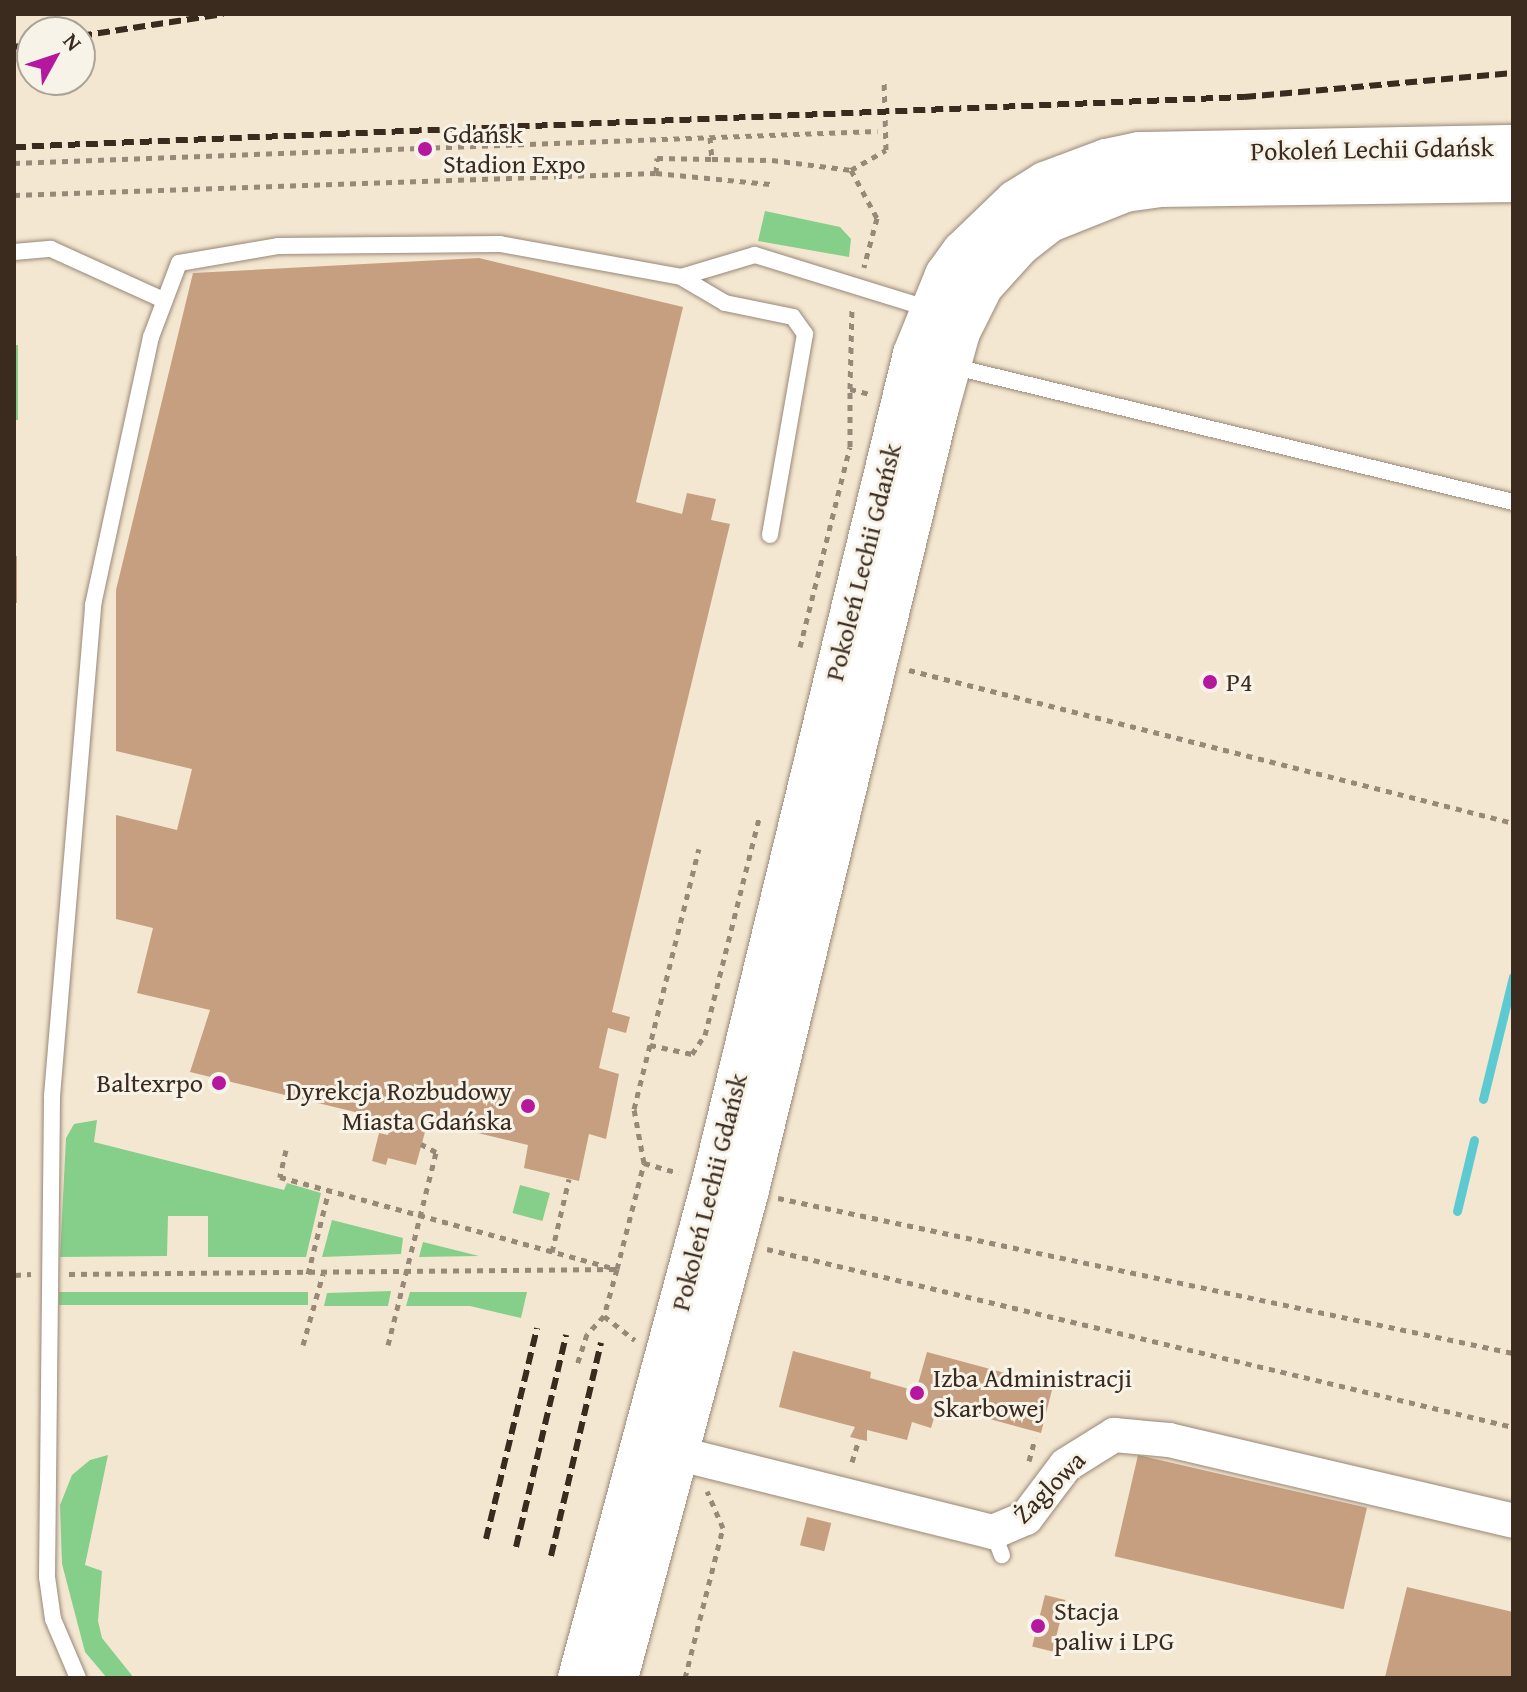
<!DOCTYPE html>
<meta charset="utf-8">
<style>
body{margin:0}
#map{position:relative;width:1527px;height:1692px;overflow:hidden;background:#f4e7d1;font-family:"Gentium Book Plus",serif}
div>[style]{position:absolute}
[style*='--x']{left:calc(var(--x)*1px);top:calc(var(--y)*1px);width:calc(var(--w)*1px);rotate:calc(var(--a)*1deg)}
.green>*{inset:0;background:#86cf8b;transform-origin:0 0}
.stream>*{height:9px;margin:-4.5px;padding:0 4.5px;transform-origin:4.5px;border-radius:4.5px;background:#5dcad1}
.building>*{inset:0;background:#c69f80;transform-origin:0 0}
.path>*{height:5px;margin-top:-2.5px;transform-origin:0;background:repeating-linear-gradient(90deg,#988878 0 6px,transparent 0 12px)}
.roads{filter:drop-shadow(0 0 2px #988878) drop-shadow(0 0 2px #988878)}
.service>*{height:16px;margin:-8px;padding:0 8px;transform-origin:8px;border-radius:8px;background:#fff}
.minor>*{height:34px;margin:-17px;padding:0 17px;transform-origin:17px;border-radius:17px;background:#fff}
.tertiary>*{height:42px;margin:-21px;padding:0 21px;transform-origin:21px;border-radius:21px;background:#fff}
.rail>*{height:6px;margin-top:-3px;transform-origin:0;background:repeating-linear-gradient(90deg,#3b2a1e 0 12px,transparent 0 18px)}
.dots>*{width:22px;height:22px;translate:-50% -50%;box-sizing:border-box;border:4px solid #f7f3e8;border-radius:50%}
span{translate:-50% -50%;white-space:nowrap;text-align:center;line-height:1.15;-webkit-text-stroke:6px #f7f3e8;paint-order:stroke}
.poi-label{font-size:26px;color:#3b2a1e}
.left{translate:0 -50%;text-align:left}
.right{translate:-100% -50%;text-align:right}
.street-label{font-size:26px;color:#3b2a1e}
.frame{position:absolute;inset:0;border:16px solid #3b2a1e;pointer-events:none}
.north{position:absolute;left:16px;top:16px;width:80px;height:80px;box-sizing:border-box;background:#f7f3e8;border:2px solid #aca397;border-radius:50%;rotate:50deg;font-size:22px;font-weight:700;line-height:32px;text-align:center;color:#3b2a1e}
.north::after{content:'';display:block;margin:auto;width:28px;height:36px;background:#b5179e;clip-path:polygon(50% 0,100% 100%,50% 72%,0 100%)}
</style>
<div id="map">
<div class="green">
<i style="clip-path:polygon(765px 211px,840px 227px,851px 239px,849px 257px,758px 241px)"></i>
<i style="left:14px;top:345px;width:4px;height:75px"></i>
<i style="clip-path:polygon(97px 1120px,94px 1142px,284px 1190px,287px 1183px,321px 1193px,306px 1257px,208px 1257px,208px 1216px,168px 1216px,167px 1256px,60px 1257px,66px 1138px,74px 1124px)"></i>
<i style="left:520px;top:1185px;width:31px;height:29px;rotate:15deg"></i>
<i style="clip-path:polygon(332px 1220px,403px 1238px,401px 1254px,322px 1257px)"></i>
<i style="clip-path:polygon(423px 1242px,479px 1256px,419px 1257px)"></i>
<i style="clip-path:polygon(391px 1291px,388px 1306px,324px 1306px,327px 1293px)"></i>
<i style="left:59px;top:1292px;width:249px;height:13px"></i>
<i style="clip-path:polygon(410px 1292px,527px 1292px,521px 1318px,470px 1306px,406px 1306px)"></i>
<i style="clip-path:polygon(108px 1455px,85px 1565px,102px 1571px,98px 1621px,102px 1638px,134px 1678px,107px 1678px,85px 1652px,62px 1564px,60px 1505px,72px 1475px,90px 1460px)"></i>
</div>
<div class="stream">
<i style="--x:1483;--y:1099;--w:126;--a:-76.2"></i>
<i style="--x:1457;--y:1211;--w:73;--a:-76.5"></i>
</div>
<div class="building">
<i style="clip-path:polygon(479px 258px,683px 307px,636px 502px,682px 514px,687px 493px,716px 499px,711px 520px,730px 524px,612px 1012px,630px 1017px,626px 1033px,608px 1028px,599px 1068px,619px 1074px,606px 1139px,589px 1134px,579px 1181px,524px 1168px,528px 1145px,428px 1121px,416px 1165px,388px 1158px,386px 1165px,372px 1161px,379px 1133px,388px 1135px,392px 1121px,190px 1072px,210px 1010px,137px 993px,153px 928px,116px 919px,116px 815px,177px 830px,192px 769px,116px 751px,116px 590px,193px 273px)"></i>
<i style="left:14px;top:556px;width:3px;height:47px"></i>
<i style="clip-path:polygon(793px 1351px,871px 1372px,870px 1378px,916px 1391px,927px 1352px,1053px 1386px,1041px 1433px,938px 1405px,931px 1428px,912px 1422px,907px 1440px,867px 1430px,867px 1441px,850px 1437px,855px 1427px,779px 1407px)"></i>
<i style="left:1138px;top:1455px;width:235px;height:104px;rotate:13deg"></i>
<i style="left:807px;top:1517px;width:25px;height:29px;rotate:14deg"></i>
<i style="clip-path:polygon(1407px 1587px,1513px 1612px,1513px 1678px,1385px 1677px)"></i>
<i style="left:1045px;top:1595px;width:21px;height:53px;rotate:14deg"></i>
</div>
<div class="path">
<i style="--x:710;--y:137;--w:22;--a:85"></i>
<i style="--x:712;--y:159;--w:60;--a:1"></i>
<i style="--x:772;--y:160;--w:80;--a:7.2"></i>
<i style="--x:851;--y:170;--w:55;--a:61.6"></i>
<i style="--x:877;--y:218;--w:51;--a:104.9"></i>
<i style="--x:14;--y:163;--w:864;--a:-2.12"></i>
<i style="--x:851;--y:170;--w:40;--a:-29.7"></i>
<i style="--x:886;--y:150;--w:71;--a:-91.6"></i>
<i style="--x:656;--y:173;--w:15;--a:-86"></i>
<i style="--x:657;--y:158;--w:55;--a:1"></i>
<i style="--x:14;--y:195;--w:642;--a:-1.96"></i>
<i style="--x:656;--y:173;--w:115;--a:5.5"></i>
<i style="--x:850;--y:389;--w:82;--a:-88.6"></i>
<i style="--x:800;--y:647;--w:206;--a:-76"></i>
<i style="--x:850;--y:447;--w:58;--a:-90"></i>
<i style="--x:850;--y:389;--w:21;--a:14"></i>
<i style="--x:909;--y:670;--w:623;--a:14.21"></i>
<i style="--x:650;--y:1045;--w:43;--a:12.1"></i>
<i style="--x:692;--y:1054;--w:23;--a:-56"></i>
<i style="--x:705;--y:1035;--w:224;--a:-76"></i>
<i style="--x:286;--y:1150;--w:28;--a:103"></i>
<i style="--x:280;--y:1177;--w:349;--a:15.3"></i>
<i style="--x:617;--y:1269;--w:49;--a:105.5"></i>
<i style="--x:604;--y:1316;--w:25;--a:133"></i>
<i style="--x:587;--y:1334;--w:33;--a:108"></i>
<i style="--x:644;--y:1163;--w:55;--a:-100.5"></i>
<i style="--x:634;--y:1109;--w:268;--a:-76"></i>
<i style="--x:778;--y:1198;--w:751;--a:11.91"></i>
<i style="--x:767;--y:1249;--w:767;--a:13.42"></i>
<i style="--x:552;--y:1252;--w:75;--a:-76.9"></i>
<i style="--x:69;--y:1274;--w:548;--a:-0.52"></i>
<i style="--x:617;--y:1269;--w:109;--a:-75.7"></i>
<i style="--x:644;--y:1163;--w:36;--a:16"></i>
<i style="--x:308;--y:1274;--w:87;--a:-76"></i>
<i style="--x:15;--y:1275;--w:16;--a:-4"></i>
<i style="--x:604;--y:1316;--w:39;--a:38"></i>
<i style="--x:303;--y:1345;--w:74;--a:-74.3"></i>
<i style="--x:388;--y:1345;--w:199;--a:-76"></i>
<i style="--x:436;--y:1152;--w:17;--a:-152"></i>
<i style="--x:1029;--y:1461;--w:24;--a:-75"></i>
<i style="--x:852;--y:1462;--w:24;--a:-73"></i>
<i style="--x:685;--y:1678;--w:155;--a:-75.8"></i>
<i style="--x:723;--y:1528;--w:40;--a:-113.4"></i>
</div>
<div class="roads">
<div class="service">
<i style="--x:14;--y:252;--w:37;--a:-5"></i>
<i style="--x:51;--y:249;--w:121;--a:24.4"></i>
<i style="--x:681;--y:277;--w:51;--a:30.6"></i>
<i style="--x:725;--y:303;--w:69;--a:11.6"></i>
<i style="--x:793;--y:317;--w:21;--a:55"></i>
<i style="--x:805;--y:334;--w:204;--a:99.9"></i>
<i style="--x:951;--y:366;--w:578;--a:13.6"></i>
<i style="--x:993;--y:1532;--w:25;--a:69"></i>
<i style="--x:78;--y:1678;--w:64;--a:-113"></i>
<i style="--x:53;--y:1619;--w:42;--a:-98.1"></i>
<i style="--x:47;--y:1577;--w:481;--a:-89.4"></i>
<i style="--x:52;--y:1096;--w:493;--a:-85.2"></i>
<i style="--x:93;--y:605;--w:274;--a:-77.8"></i>
<i style="--x:151;--y:337;--w:79;--a:-69.3"></i>
<i style="--x:179;--y:263;--w:100;--a:-9.7"></i>
<i style="--x:278;--y:246;--w:222;--a:-0.5"></i>
<i style="--x:500;--y:244;--w:184;--a:10.3"></i>
<i style="--x:681;--y:277;--w:77;--a:-16.6"></i>
<i style="--x:755;--y:255;--w:182;--a:17.2"></i>
</div>
<div class="minor">
<i style="--x:652;--y:1447;--w:351;--a:14"></i>
<i style="--x:993;--y:1532;--w:36;--a:-23"></i>
<i style="--x:1026;--y:1518;--w:66;--a:-53"></i>
<i style="--x:1066;--y:1465;--w:57;--a:-32"></i>
<i style="--x:1114;--y:1435;--w:55;--a:5.2"></i>
<i style="--x:1169;--y:1440;--w:353;--a:13.2"></i>
</div>
<div class="tertiary">
<i style="--x:579;--y:1678;--w:515;--a:-74.91"></i>
<i style="--x:713;--y:1181;--w:851;--a:-76.34"></i>
<i style="--x:914;--y:354;--w:85;--a:-67.9"></i>
<i style="--x:946;--y:275;--w:29;--a:-54"></i>
<i style="--x:963;--y:252;--w:74;--a:-43.9"></i>
<i style="--x:1016;--y:201;--w:34;--a:-32"></i>
<i style="--x:1045;--y:183;--w:65;--a:-20.7"></i>
<i style="--x:1106;--y:160;--w:34;--a:-12"></i>
<i style="--x:1139;--y:153;--w:374;--a:-1.1"></i>
<i style="--x:617;--y:1678;--w:505;--a:-74.97"></i>
<i style="--x:748;--y:1190;--w:802;--a:-76.36"></i>
<i style="--x:937;--y:411;--w:82;--a:-74.4"></i>
<i style="--x:959;--y:332;--w:51;--a:-63.4"></i>
<i style="--x:982;--y:286;--w:55;--a:-47.9"></i>
<i style="--x:1019;--y:245;--w:39;--a:-38"></i>
<i style="--x:1050;--y:221;--w:81;--a:-21.8"></i>
<i style="--x:1125;--y:191;--w:36;--a:-8"></i>
<i style="--x:1161;--y:186;--w:352;--a:-0.8"></i>
</div>
</div>
<div class="rail">
<i style="--x:80;--y:36;--w:145;--a:-8.7"></i>
<i style="--x:14;--y:47;--w:18;--a:-9"></i>
<i style="--x:14;--y:147;--w:1231;--a:-2.33"></i>
<i style="--x:1244;--y:97;--w:270;--a:-5.1"></i>
<i style="--x:486;--y:1539;--w:217;--a:-76.4"></i>
<i style="--x:516;--y:1547;--w:218;--a:-76.7"></i>
<i style="--x:551;--y:1556;--w:219;--a:-76.8"></i>
</div>
<div class="dots">
<i style="left:425px;top:149px;background:#b5179e"></i>
<i style="left:1210px;top:682px;background:#b5179e"></i>
<i style="left:219px;top:1083px;background:#b5179e"></i>
<i style="left:528px;top:1106px;background:#b5179e"></i>
<i style="left:917px;top:1393px;background:#b5179e"></i>
<i style="left:1038px;top:1626px;background:#b5179e"></i>
</div>
<div class="poi-label">
<span class="left" style="left:443px;top:149px">Gdańsk<br>Stadion Expo</span>
<span class="left" style="left:1226px;top:682px">P4</span>
<span class="right" style="left:203px;top:1083px">Baltexrpo</span>
<span class="right" style="left:512px;top:1106px">Dyrekcja Rozbudowy<br>Miasta Gdańska</span>
<span class="left" style="left:933px;top:1393px">Izba Administracji<br>Skarbowej</span>
<span class="left" style="left:1054px;top:1626px">Stacja<br>paliw i LPG</span>
</div>
<div class="street-label">
<span style="left:1372px;top:149px;rotate:-1deg">Pokoleń Lechii Gdańsk</span>
<span style="left:863px;top:562px;rotate:-76deg">Pokoleń Lechii Gdańsk</span>
<span style="left:709px;top:1192px;rotate:-76deg">Pokoleń Lechii Gdańsk</span>
<span style="left:1049px;top:1487px;rotate:-45deg">Żaglowa</span>
</div>
<div class="frame"></div>
<div class="north">N</div>
</div>
